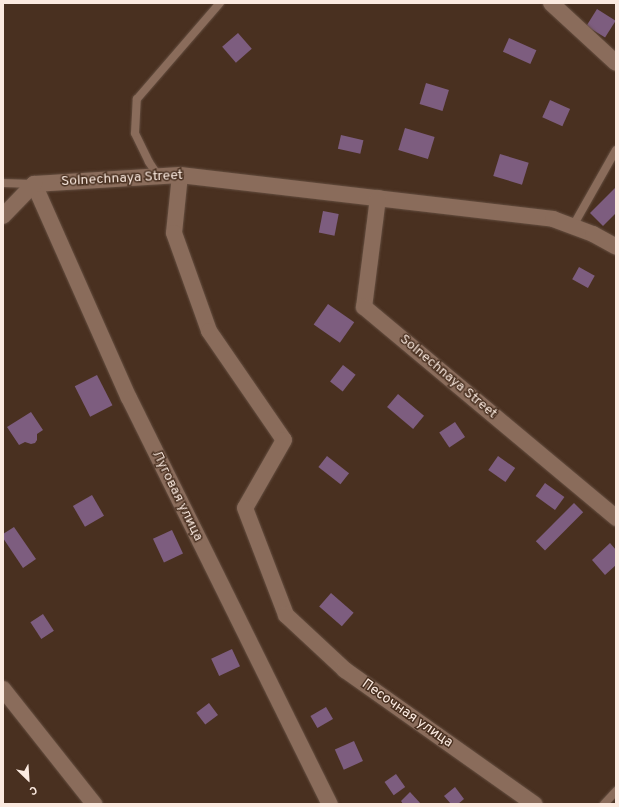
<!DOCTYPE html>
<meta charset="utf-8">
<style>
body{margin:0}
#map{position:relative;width:619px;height:807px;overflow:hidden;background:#493020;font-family:Overpass,sans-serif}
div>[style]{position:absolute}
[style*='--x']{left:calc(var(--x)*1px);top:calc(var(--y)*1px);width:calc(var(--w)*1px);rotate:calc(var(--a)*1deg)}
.building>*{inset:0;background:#7d5d7f;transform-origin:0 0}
.roads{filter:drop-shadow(0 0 1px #644e40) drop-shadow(0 0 1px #644e40)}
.service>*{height:8px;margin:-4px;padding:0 4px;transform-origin:4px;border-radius:4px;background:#8a6c5b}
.minor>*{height:16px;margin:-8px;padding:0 8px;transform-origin:8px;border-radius:8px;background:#8a6c5b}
span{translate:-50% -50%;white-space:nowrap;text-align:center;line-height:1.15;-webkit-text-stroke:3px #493020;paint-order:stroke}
.street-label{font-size:14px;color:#fbeae0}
.frame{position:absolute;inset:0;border:4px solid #fbeae0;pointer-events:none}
.north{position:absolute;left:8px;top:759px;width:40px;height:40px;-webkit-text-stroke:3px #493020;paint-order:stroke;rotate:155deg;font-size:11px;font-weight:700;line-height:16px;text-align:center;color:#fbeae0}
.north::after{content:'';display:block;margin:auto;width:14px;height:18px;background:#fbeae0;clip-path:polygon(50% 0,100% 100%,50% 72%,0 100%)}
</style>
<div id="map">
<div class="building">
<i style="left:597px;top:9px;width:22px;height:20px;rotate:32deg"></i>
<i style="left:238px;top:33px;width:21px;height:21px;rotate:49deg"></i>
<i style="left:509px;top:38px;width:30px;height:15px;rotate:24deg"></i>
<i style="left:426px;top:83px;width:24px;height:22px;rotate:17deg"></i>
<i style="left:550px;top:100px;width:22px;height:19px;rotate:24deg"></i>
<i style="left:405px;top:128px;width:31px;height:23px;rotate:17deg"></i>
<i style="left:341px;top:135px;width:23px;height:14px;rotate:13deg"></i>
<i style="left:500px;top:154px;width:30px;height:23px;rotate:17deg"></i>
<i style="clip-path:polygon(616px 187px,616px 213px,603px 226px,590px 213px)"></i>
<i style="left:323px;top:211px;width:16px;height:22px;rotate:11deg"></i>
<i style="left:579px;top:267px;width:18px;height:14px;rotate:29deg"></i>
<i style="left:328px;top:304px;width:32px;height:25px;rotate:35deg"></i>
<i style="left:343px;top:365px;width:16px;height:21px;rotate:38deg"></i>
<i style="left:97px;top:375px;width:34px;height:25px;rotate:63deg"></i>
<i style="left:398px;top:394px;width:34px;height:17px;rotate:40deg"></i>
<i style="clip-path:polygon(31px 412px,43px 430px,37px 434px,37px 440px,35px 443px,31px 444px,25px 442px,19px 445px,7px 427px)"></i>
<i style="left:455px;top:422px;width:18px;height:19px;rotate:56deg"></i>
<i style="left:327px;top:456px;width:28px;height:14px;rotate:38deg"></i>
<i style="left:498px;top:456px;width:21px;height:17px;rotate:35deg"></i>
<i style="left:545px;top:483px;width:24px;height:16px;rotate:36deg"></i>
<i style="left:92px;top:495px;width:24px;height:22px;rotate:60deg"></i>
<i style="left:574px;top:503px;width:13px;height:54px;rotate:45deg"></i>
<i style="clip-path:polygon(14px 527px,36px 559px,23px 568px,3px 538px,3px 534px)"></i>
<i style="left:172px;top:530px;width:26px;height:21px;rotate:65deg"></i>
<i style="clip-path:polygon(610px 543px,616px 550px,616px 565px,605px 575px,592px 560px)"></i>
<i style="left:331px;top:593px;width:30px;height:18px;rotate:41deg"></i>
<i style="left:43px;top:614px;width:20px;height:15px;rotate:57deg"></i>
<i style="left:232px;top:649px;width:19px;height:23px;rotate:65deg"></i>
<i style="left:209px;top:703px;width:15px;height:16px;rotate:53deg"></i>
<i style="left:326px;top:707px;width:14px;height:18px;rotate:60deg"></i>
<i style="left:354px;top:741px;width:22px;height:21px;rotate:66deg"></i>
<i style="left:396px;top:774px;width:16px;height:14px;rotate:55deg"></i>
<i style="clip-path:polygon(455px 787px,464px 799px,458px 804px,451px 804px,444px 796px)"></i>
<i style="clip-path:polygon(410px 792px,421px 804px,403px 804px,401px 801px)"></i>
</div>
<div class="roads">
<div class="service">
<i style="--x:159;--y:177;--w:18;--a:-124"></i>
<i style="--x:149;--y:162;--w:32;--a:-116"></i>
<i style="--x:135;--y:133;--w:34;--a:-87"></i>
<i style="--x:137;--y:99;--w:127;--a:-49.2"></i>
<i style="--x:3;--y:183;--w:31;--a:2"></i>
<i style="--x:573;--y:226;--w:87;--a:-60.5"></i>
<i style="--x:604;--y:804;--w:18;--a:-47"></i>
</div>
<div class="minor">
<i style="--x:551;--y:3;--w:88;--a:42.7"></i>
<i style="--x:180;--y:175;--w:58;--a:95.9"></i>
<i style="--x:174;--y:233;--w:104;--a:70.3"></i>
<i style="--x:209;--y:331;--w:132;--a:55.5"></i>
<i style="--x:284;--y:440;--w:78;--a:119.8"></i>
<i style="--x:245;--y:508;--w:115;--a:69"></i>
<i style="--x:286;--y:615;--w:81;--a:43"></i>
<i style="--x:345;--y:670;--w:232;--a:35.3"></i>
<i style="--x:34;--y:184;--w:234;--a:66.1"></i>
<i style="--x:129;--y:398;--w:453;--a:63.7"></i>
<i style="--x:34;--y:184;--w:146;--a:-3.5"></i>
<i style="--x:180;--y:175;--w:376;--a:6.7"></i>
<i style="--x:553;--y:219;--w:43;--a:20.6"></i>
<i style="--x:593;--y:234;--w:26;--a:29"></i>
<i style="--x:378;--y:198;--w:110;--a:97.3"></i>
<i style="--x:364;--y:307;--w:329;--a:39.9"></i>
<i style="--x:3;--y:216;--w:45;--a:-45.9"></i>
<i style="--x:3;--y:689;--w:147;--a:51.6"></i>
</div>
</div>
<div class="street-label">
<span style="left:122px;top:179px;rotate:-3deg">Solnechnaya Street</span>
<span style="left:448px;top:377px;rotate:40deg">Solnechnaya Street</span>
<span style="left:177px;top:496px;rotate:64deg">Луговая улица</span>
<span style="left:407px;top:714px;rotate:35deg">Песочная улица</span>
</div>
<div class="frame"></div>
<div class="north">С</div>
</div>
